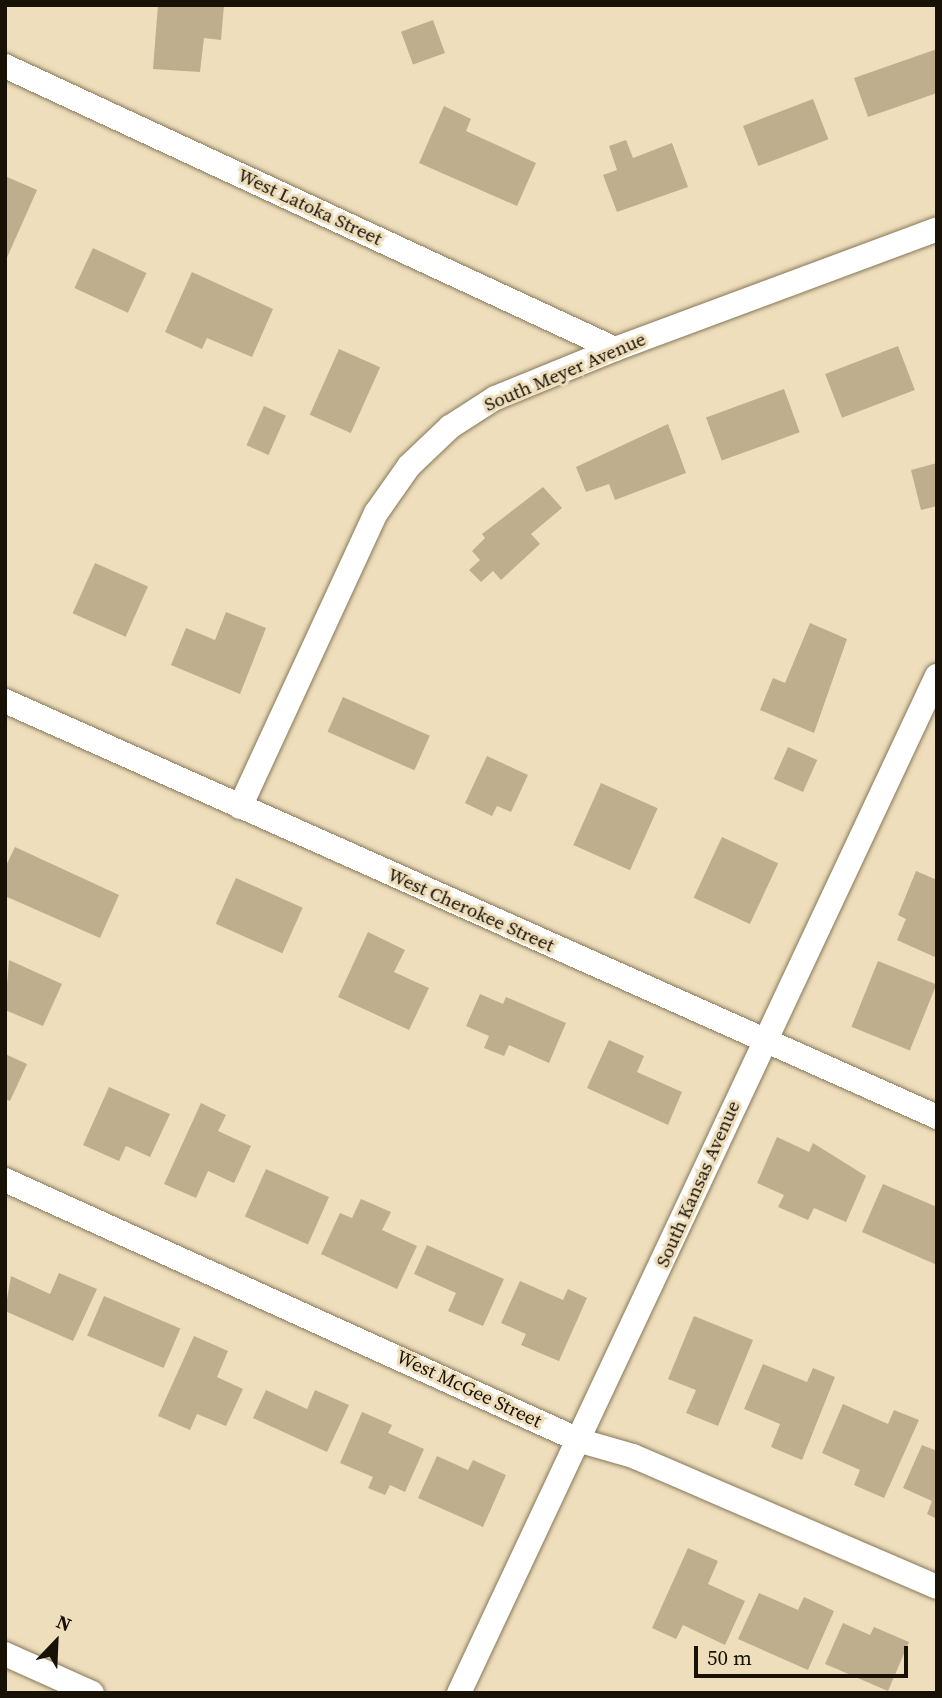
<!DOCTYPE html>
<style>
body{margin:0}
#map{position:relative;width:942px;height:1698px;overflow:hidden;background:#eedebc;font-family:"Source Serif 4",serif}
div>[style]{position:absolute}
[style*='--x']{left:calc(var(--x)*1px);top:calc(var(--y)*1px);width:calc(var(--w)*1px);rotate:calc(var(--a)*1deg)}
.building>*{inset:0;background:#beae8e;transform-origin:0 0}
.roads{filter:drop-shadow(0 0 2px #877859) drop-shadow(0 0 2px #877859)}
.minor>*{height:24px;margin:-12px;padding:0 12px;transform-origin:12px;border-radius:12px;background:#fff}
span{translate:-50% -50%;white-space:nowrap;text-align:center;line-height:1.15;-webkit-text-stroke:6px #eedebc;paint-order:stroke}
.street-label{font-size:19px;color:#171106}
.frame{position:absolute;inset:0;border:7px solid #171106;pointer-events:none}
.north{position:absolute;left:21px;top:1607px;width:70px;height:70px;-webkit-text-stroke:5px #eedebc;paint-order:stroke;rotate:23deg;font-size:19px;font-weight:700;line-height:28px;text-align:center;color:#171106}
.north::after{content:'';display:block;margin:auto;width:24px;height:32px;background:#171106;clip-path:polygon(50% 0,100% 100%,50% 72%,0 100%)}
.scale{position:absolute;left:694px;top:1646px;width:214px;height:32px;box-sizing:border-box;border:4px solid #171106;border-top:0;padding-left:9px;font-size:21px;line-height:24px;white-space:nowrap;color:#171106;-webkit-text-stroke:5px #eedebc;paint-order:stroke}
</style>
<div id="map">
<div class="building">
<i style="clip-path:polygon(158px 5px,224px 5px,221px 40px,204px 38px,200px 72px,153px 69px)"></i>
<i style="left:433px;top:20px;width:35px;height:34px;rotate:70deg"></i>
<i style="clip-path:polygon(937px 49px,937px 93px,868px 117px,854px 78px)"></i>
<i style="left:813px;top:99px;width:43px;height:75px;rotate:69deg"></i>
<i style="clip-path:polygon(444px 106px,471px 119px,466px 131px,536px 163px,517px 206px,419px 163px)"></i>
<i style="clip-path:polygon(626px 140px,633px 158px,672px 143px,688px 187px,617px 212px,603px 175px,617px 170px,609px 146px)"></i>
<i style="clip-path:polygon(5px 176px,37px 190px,5px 262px)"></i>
<i style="left:93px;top:248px;width:59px;height:44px;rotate:25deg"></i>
<i style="clip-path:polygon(192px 272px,273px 309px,252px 357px,207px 338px,202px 349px,165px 332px)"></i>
<i style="left:898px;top:346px;width:47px;height:78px;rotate:69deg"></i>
<i style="left:339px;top:349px;width:45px;height:72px;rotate:24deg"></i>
<i style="left:784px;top:389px;width:46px;height:83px;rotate:70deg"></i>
<i style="left:264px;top:406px;width:24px;height:43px;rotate:24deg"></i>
<i style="clip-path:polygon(668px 424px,686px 473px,615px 500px,609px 484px,586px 492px,576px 467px)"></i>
<i style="clip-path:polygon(937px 463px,937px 506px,921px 510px,911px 470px)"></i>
<i style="clip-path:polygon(543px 487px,562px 508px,531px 534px,540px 544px,501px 580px,493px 571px,481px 582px,469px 570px,480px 560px,472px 551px,485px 538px,482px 534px)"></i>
<i style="left:95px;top:563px;width:58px;height:55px;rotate:24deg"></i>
<i style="clip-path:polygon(226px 612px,266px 628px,240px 694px,171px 665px,186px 628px,215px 640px)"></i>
<i style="clip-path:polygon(810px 623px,847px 639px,814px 733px,760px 710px,773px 678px,785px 683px)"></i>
<i style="left:343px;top:697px;width:95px;height:38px;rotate:24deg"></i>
<i style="left:788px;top:747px;width:32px;height:35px;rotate:24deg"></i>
<i style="clip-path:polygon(487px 756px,528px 775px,511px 812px,497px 806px,492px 816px,465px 803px)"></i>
<i style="left:601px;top:783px;width:62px;height:68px;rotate:24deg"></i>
<i style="left:722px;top:837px;width:62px;height:67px;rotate:25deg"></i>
<i style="clip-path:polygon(15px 847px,119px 895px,100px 938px,5px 896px,5px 868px)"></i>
<i style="clip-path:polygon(916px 871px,937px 880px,937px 958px,897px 940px,906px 919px,898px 915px)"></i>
<i style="left:236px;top:878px;width:73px;height:50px;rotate:24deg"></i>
<i style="clip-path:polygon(368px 932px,405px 950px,394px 972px,429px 988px,409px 1030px,338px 997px)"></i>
<i style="clip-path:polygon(9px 960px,62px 984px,43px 1026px,5px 1010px)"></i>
<i style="left:878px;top:961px;width:63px;height:71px;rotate:22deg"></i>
<i style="clip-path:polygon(480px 994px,503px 1004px,506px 997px,566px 1023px,549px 1063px,509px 1045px,504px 1056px,484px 1048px,489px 1036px,466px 1026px)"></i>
<i style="clip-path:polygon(609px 1040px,644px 1056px,637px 1072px,682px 1092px,668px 1125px,587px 1088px)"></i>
<i style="clip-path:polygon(5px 1054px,27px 1064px,10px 1101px,5px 1099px)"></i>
<i style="clip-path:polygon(109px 1087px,170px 1114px,150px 1157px,126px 1146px,119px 1161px,83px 1145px)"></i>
<i style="clip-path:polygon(201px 1103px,226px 1115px,218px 1131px,251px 1146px,234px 1183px,208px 1171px,196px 1198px,164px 1184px)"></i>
<i style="clip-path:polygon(777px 1137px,809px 1152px,813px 1143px,866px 1176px,846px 1222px,814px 1208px,808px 1220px,778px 1207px,784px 1195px,757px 1183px)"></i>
<i style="left:266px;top:1169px;width:69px;height:52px;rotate:24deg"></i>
<i style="clip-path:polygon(883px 1184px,937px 1207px,937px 1265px,862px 1232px)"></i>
<i style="clip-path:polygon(361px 1199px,391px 1212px,382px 1230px,417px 1246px,397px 1289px,321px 1254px,340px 1213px,352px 1218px)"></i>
<i style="clip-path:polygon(427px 1245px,504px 1279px,483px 1326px,448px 1311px,456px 1293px,414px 1274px)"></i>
<i style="clip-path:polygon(59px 1273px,97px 1289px,73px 1341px,5px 1311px,11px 1276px,50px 1294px)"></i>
<i style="clip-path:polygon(520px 1281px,563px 1300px,568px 1289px,587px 1298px,559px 1361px,521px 1345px,526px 1334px,501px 1323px)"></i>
<i style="left:104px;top:1296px;width:83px;height:43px;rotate:23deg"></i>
<i style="clip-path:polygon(694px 1316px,753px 1340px,718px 1426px,686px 1413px,696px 1390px,668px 1379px)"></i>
<i style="clip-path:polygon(194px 1336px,228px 1351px,217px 1377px,243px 1389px,226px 1426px,197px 1414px,190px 1430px,158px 1416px)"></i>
<i style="clip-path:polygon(763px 1364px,807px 1382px,813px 1368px,835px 1377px,802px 1460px,771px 1447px,780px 1424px,744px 1409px)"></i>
<i style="clip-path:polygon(266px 1390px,307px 1409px,315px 1390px,349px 1405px,327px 1452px,253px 1418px)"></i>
<i style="clip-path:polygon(843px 1404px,888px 1424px,894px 1410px,919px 1420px,884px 1498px,854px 1485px,860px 1470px,822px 1453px)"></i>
<i style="clip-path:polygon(362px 1412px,392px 1425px,388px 1433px,424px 1449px,405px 1492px,390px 1485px,385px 1495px,368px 1488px,373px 1477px,340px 1463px)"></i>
<i style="clip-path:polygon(922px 1445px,937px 1451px,937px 1519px,927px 1514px,932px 1501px,903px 1488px)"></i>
<i style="clip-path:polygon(437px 1456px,468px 1470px,473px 1460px,506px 1475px,483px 1527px,418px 1498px)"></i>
<i style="clip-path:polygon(688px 1548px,718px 1561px,708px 1584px,745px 1601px,725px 1645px,683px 1625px,676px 1639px,652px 1628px)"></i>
<i style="clip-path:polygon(759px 1593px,798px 1610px,804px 1597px,834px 1611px,808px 1670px,738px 1639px)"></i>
<i style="clip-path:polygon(843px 1623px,870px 1635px,874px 1627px,909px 1642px,888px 1691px,825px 1664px)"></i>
</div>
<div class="roads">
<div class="minor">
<i style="--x:5;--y:66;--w:672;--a:24.89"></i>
<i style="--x:5;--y:701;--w:1021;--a:24.05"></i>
<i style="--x:240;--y:807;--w:324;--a:-65.2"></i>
<i style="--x:376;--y:513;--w:57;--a:-54.9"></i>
<i style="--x:409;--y:466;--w:57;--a:-43.6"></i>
<i style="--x:450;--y:427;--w:54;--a:-32.8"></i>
<i style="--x:495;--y:398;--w:130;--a:-22.2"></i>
<i style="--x:615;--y:349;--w:344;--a:-20.4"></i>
<i style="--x:5;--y:1180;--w:632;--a:24.38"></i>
<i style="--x:581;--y:1441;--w:54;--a:16.1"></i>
<i style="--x:633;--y:1456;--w:331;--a:23.3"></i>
<i style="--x:5;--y:1654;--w:95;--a:24.1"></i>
<i style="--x:459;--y:1693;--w:1124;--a:-64.83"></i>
</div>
</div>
<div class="street-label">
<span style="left:310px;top:207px;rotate:25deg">West Latoka Street</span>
<span style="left:565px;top:372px;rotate:-23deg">South Meyer Avenue</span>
<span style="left:471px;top:910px;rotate:24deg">West Cherokee Street</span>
<span style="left:698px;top:1184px;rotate:-66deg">South Kansas Avenue</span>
<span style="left:469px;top:1389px;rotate:25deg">West McGee Street</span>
</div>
<div class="frame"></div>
<div class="north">N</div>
<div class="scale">50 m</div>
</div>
